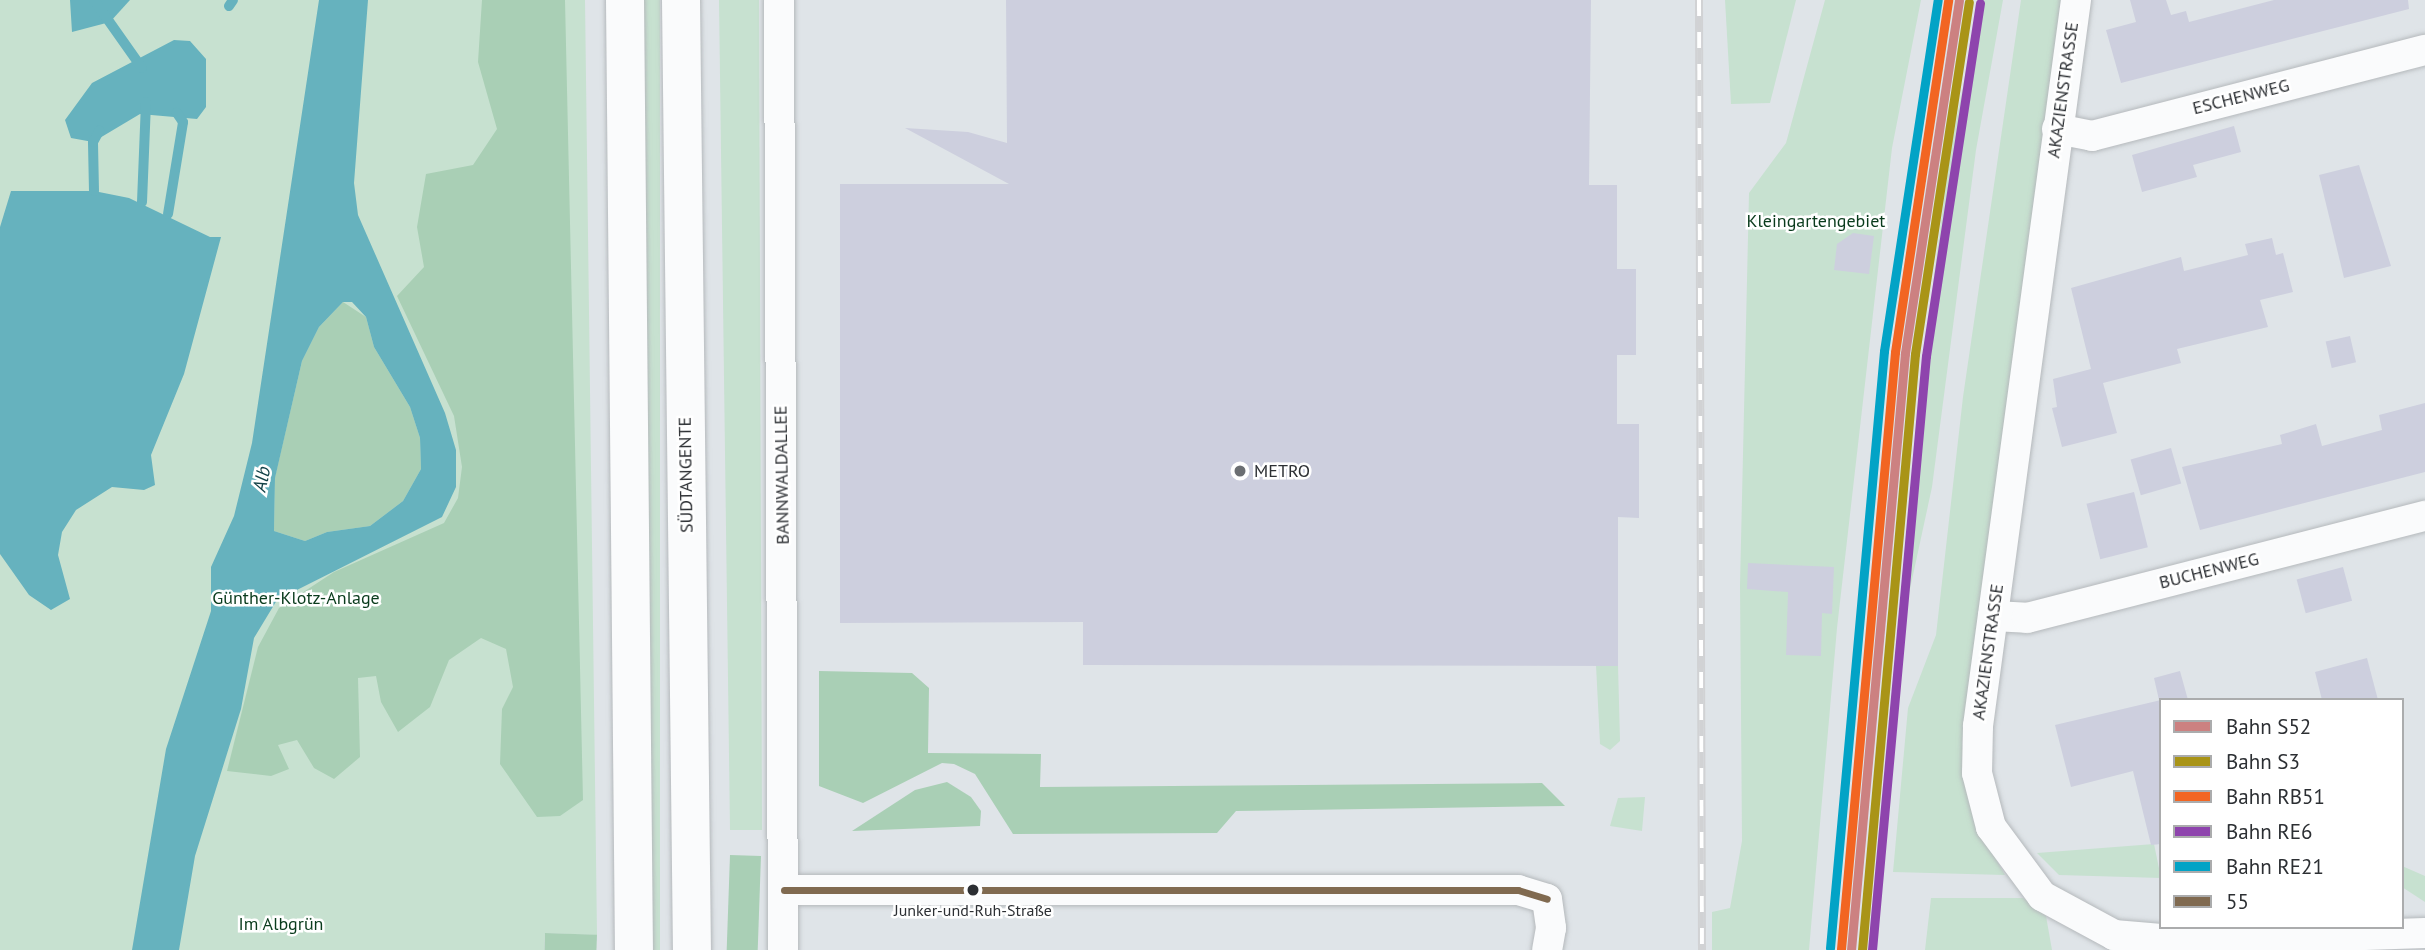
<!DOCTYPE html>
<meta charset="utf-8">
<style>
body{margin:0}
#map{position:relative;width:2425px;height:950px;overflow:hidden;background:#dfe4e8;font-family:"PT Sans",sans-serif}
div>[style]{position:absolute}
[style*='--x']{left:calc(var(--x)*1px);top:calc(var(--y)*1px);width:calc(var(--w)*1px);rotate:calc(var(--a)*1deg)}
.green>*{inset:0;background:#c7e1d0;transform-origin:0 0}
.forest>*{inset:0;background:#a9cfb5;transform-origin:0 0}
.water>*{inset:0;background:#66b2be}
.stream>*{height:10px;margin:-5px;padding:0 5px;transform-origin:5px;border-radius:5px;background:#66b2be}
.building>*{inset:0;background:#cdcfde;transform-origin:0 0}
.roads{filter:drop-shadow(0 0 2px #b5b9bc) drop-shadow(0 0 2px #b5b9bc)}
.minor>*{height:30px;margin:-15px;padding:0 15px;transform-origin:15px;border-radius:15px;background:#fafbfc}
.trunk>*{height:38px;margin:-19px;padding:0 19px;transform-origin:19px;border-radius:19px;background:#fafbfc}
.rail>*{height:8px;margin-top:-4px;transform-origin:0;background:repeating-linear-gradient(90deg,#fff 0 16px,#d1d2d4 0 32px);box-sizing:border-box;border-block:2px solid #d1d2d4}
.bus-1>*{height:7px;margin:-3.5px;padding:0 3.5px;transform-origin:3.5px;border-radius:3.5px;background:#806a50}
.rail-1>*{height:9px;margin:-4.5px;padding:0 4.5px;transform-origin:4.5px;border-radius:4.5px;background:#cc8181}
.rail-2>*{height:9px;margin:-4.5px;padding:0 4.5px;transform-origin:4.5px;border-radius:4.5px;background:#a99417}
.rail-3>*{height:9px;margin:-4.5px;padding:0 4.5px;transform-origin:4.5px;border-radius:4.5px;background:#f26522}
.rail-4>*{height:9px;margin:-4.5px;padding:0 4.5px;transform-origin:4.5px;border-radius:4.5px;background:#8e44ad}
.rail-5>*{height:9px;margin:-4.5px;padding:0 4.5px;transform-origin:4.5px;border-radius:4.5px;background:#02a3c6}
.dots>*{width:19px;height:19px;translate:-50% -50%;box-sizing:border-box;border:4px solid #fff;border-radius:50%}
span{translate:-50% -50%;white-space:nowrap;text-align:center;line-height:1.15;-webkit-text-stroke:5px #fff;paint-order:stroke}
.bus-label{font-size:16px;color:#2c2f33}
.street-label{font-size:18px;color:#2c2f33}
.park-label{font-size:18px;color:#093b1c}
.poi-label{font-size:18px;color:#2c2f33}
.left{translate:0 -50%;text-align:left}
.water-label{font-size:19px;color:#134248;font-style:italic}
.legend{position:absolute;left:2159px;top:698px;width:245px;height:231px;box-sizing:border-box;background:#fff;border:2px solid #abacad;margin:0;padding:9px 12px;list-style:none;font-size:21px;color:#2c2f33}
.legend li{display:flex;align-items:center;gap:14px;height:35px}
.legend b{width:35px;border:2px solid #abacad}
</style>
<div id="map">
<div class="green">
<i style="clip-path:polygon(0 0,585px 0,597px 935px,545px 933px,544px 950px,0 950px)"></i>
<i style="left:644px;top:0;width:16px;height:950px"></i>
<i style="clip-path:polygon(719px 0,759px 0,762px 830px,730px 830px)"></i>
<i style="clip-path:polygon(1725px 0,1796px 0,1770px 103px,1731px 104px)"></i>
<i style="clip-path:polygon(1825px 0,1921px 0,1892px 148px,1837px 628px,1809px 950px,1712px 950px,1712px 912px,1730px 908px,1742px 841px,1740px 585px,1749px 193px,1786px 143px)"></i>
<i style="clip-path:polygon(1980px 0,2003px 0,1976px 150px,1932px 487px,1899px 640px,1934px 275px,1951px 147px)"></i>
<i style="clip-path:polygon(2021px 0,2061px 0,1962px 743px,1978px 828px,2005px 875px,1893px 872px,1908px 708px,1936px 635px,1963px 397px)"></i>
<i style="clip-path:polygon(1596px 665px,1618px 665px,1620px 741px,1610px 750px,1600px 744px)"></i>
<i style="clip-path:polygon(1645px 797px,1642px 831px,1610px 826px,1618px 798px)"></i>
<i style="clip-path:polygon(2154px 844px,2161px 878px,2059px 875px,2037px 853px)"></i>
<i style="clip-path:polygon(2402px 866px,2425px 876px,2425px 902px,2402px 887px)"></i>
<i style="clip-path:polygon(1931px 898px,2023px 898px,2046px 916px,2052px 950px,1925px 950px)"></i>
</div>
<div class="forest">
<i style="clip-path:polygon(482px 0,565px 0,583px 800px,560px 816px,537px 817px,500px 764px,502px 709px,513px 687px,506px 649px,481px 638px,449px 660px,430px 707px,398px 732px,381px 702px,376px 676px,358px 678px,360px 757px,334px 779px,314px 768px,297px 740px,278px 745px,289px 769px,271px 776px,227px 771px,258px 647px,279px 608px,334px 572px,444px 523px,458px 498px,462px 467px,454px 416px,397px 296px,424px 267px,417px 227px,426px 174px,473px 165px,497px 129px,478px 62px)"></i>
<i style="clip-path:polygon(343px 302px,366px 317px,374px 347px,410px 407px,420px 438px,421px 469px,403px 501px,370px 526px,327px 532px,305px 541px,274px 531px,275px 477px,302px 361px,319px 327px)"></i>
<i style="clip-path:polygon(819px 671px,912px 673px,929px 688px,928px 753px,1041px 754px,1040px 787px,1542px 783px,1565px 806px,1236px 811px,1217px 833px,1013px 834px,975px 774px,954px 764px,942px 763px,863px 803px,819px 786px)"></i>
<i style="clip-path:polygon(947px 782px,971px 797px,981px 811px,980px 826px,852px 831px,915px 790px)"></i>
<i style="left:730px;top:855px;width:31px;height:95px;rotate:2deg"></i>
<i style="left:545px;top:933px;width:52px;height:17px;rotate:2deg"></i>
</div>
<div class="water">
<i style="clip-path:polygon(70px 0,130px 0,110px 22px,72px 32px)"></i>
<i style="clip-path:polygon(evenodd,319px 0,368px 0,354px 183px,358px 215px,445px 413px,456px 450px,456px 487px,442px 517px,277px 600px,254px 638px,241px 709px,195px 856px,179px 950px,132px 950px,166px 749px,211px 611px,211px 567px,234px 516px,252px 443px,319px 0,343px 302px,352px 302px,366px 317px,374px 347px,410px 407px,420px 438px,421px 469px,403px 501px,370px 526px,327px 532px,305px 541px,274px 531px,275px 478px,302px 361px,319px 327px,343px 302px)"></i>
<i style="clip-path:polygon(174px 40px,190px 41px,206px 59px,206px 107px,197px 119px,140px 114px,93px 142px,71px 138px,65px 120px,92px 83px)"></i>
<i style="clip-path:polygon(11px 191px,94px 191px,129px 198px,210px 237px,221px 237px,184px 374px,151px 455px,155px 485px,144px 490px,112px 487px,76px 510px,62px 532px,58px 555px,70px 599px,51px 610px,29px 595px,0 554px,0 227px)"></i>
</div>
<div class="stream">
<i style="--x:94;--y:0;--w:83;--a:54.8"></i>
<i style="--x:229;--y:6;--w:7;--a:-56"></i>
<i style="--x:94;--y:191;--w:49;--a:-91.2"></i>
<i style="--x:93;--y:142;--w:13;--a:-61"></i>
<i style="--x:142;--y:202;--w:100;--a:-87.7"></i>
<i style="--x:168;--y:214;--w:93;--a:-80.7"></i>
<i style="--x:183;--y:122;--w:11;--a:-124"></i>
</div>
<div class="building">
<i style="clip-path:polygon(1006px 0,1591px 0,1589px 185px,1617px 185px,1617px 269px,1636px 269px,1636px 355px,1617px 355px,1617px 424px,1639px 424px,1639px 518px,1618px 517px,1618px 666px,1083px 665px,1083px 622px,840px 623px,840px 184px,1009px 184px,905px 128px,968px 132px,1007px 143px)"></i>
<i style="clip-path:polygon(2130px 0,2166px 0,2171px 15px,2186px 11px,2189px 22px,2274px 0,2408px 0,2409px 9px,2121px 83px,2106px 30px,2136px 22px)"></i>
<i style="clip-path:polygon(2234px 126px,2241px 152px,2193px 165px,2197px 177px,2142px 192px,2132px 155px)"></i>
<i style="clip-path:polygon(2359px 165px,2391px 266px,2344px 278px,2319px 175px)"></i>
<i style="clip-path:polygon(1853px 233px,1874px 236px,1869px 274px,1834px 270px,1837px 244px)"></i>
<i style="clip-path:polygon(2272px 238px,2276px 255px,2283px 253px,2293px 292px,2260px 300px,2268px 327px,2177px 349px,2181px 363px,2103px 383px,2117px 433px,2062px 447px,2052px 408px,2057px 407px,2053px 379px,2091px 369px,2071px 288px,2181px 257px,2184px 271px,2248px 255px,2245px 244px)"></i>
<i style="left:2350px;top:336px;width:27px;height:25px;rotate:77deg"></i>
<i style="clip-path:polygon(2425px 403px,2425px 472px,2200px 530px,2182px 467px,2282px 444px,2280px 435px,2316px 424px,2322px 446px,2382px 430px,2379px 415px)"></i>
<i style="left:2171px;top:448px;width:37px;height:42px;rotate:74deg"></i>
<i style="left:2134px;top:492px;width:57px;height:49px;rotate:76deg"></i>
<i style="clip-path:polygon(1748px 563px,1834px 567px,1832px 614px,1822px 613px,1821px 656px,1786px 655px,1788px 592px,1747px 589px)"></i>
<i style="left:2343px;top:567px;width:35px;height:48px;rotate:75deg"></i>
<i style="clip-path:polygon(2367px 658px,2378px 700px,2322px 700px,2315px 672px)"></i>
<i style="clip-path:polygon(2180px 671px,2188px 700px,2159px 700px,2154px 678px)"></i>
<i style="clip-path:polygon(2161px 700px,2161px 844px,2151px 845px,2133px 771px,2071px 787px,2055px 725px)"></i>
</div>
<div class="roads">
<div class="minor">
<i style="--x:779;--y:0;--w:950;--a:89.76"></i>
<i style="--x:2076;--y:0;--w:733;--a:97.69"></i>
<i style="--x:1978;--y:726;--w:47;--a:91.2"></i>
<i style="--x:1977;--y:773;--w:56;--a:75.5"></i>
<i style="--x:1991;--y:827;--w:86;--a:53.5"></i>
<i style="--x:2042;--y:896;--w:82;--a:28.4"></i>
<i style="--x:2114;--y:935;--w:71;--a:4.8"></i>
<i style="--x:2185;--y:941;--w:240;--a:-1.9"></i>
<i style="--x:2057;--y:129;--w:36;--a:11"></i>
<i style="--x:2092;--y:136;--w:344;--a:-14.5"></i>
<i style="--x:1993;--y:616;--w:34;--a:3"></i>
<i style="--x:2027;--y:618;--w:411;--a:-14.4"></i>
<i style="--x:784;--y:890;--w:734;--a:0"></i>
<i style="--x:1518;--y:890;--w:30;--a:17"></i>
<i style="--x:1547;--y:899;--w:29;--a:82"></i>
<i style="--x:1551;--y:928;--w:22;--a:100"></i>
</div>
<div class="trunk">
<i style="--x:625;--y:0;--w:950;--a:89.46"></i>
<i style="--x:681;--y:0;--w:950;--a:89.34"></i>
</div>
</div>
<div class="rail">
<i style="--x:1699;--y:0;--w:950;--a:89.82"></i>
</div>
<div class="bus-1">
<i style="--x:784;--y:890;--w:734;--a:0"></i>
<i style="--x:1518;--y:890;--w:30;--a:17"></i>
</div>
<div class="rail-1">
<i style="--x:1851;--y:950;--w:599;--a:-84.83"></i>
<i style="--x:1905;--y:353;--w:357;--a:-81.3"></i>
</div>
<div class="rail-2">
<i style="--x:1862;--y:950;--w:598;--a:-84.92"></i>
<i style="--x:1915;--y:354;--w:356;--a:-81.3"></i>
</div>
<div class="rail-3">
<i style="--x:1841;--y:949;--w:599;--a:-84.83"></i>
<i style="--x:1895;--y:352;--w:356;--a:-81.4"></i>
</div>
<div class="rail-4">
<i style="--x:1872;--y:950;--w:596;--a:-84.81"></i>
<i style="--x:1926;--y:356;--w:357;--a:-81.3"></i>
</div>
<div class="rail-5">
<i style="--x:1830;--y:948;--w:599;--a:-84.83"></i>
<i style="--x:1884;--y:351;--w:355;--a:-81.3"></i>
</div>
<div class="dots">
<i style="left:1240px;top:471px;background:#6b6e72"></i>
<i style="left:973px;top:890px;background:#2c2f33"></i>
</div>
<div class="bus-label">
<span style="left:973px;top:910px">Junker-und-Ruh-Straße</span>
</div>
<div class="street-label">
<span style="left:2063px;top:90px;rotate:-82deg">AKAZIENSTRASSE</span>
<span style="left:2241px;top:97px;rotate:-14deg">ESCHENWEG</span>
<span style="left:686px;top:475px;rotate:-91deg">SÜDTANGENTE</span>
<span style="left:782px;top:475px;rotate:-91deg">BANNWALDALLEE</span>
<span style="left:2209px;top:571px;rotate:-14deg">BUCHENWEG</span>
<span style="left:1988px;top:652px;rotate:-82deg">AKAZIENSTRASSE</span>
</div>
<div class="park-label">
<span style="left:1816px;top:221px">Kleingartengebiet</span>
<span style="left:296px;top:598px">Günther-Klotz-Anlage</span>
<span style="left:281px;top:924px">Im Albgrün</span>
</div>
<div class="poi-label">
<span class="left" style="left:1254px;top:471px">METRO</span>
</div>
<div class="water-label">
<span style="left:262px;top:479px;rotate:-78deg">Alb</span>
</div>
<ul class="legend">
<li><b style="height:9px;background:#cc8181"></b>Bahn S52</li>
<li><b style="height:9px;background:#a99417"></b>Bahn S3</li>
<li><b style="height:9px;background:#f26522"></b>Bahn RB51</li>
<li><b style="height:9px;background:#8e44ad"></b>Bahn RE6</li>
<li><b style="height:9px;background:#02a3c6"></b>Bahn RE21</li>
<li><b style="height:9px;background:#806a50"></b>55</li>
</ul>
</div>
